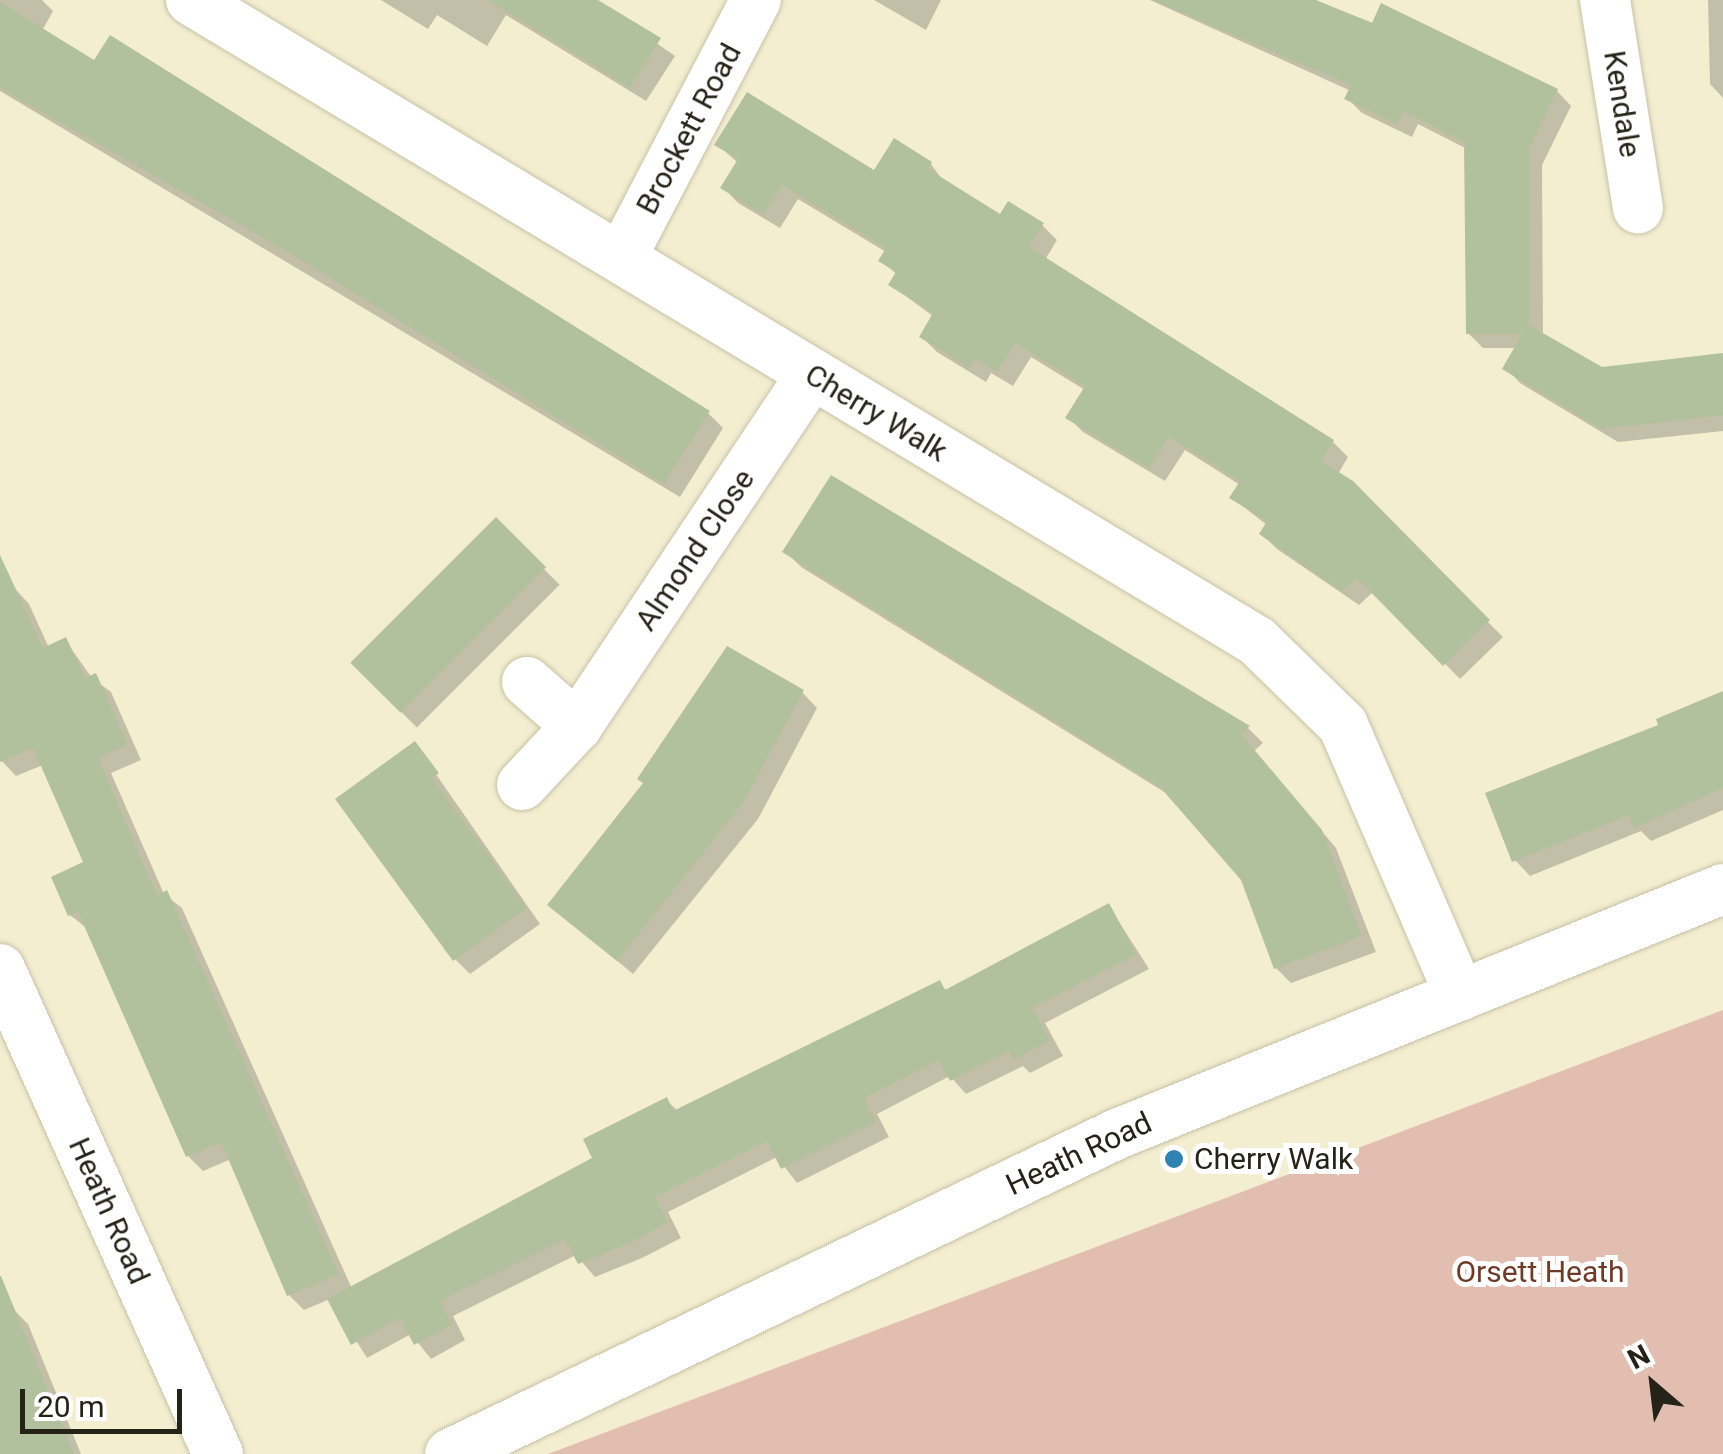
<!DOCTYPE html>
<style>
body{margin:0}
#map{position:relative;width:1723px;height:1454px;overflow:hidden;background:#f4eed1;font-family:Roboto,sans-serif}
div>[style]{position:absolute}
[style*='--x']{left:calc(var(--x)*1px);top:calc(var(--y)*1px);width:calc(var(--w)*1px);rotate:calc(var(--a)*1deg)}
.green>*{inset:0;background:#e2beb0}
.shadow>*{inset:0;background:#0003;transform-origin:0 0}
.building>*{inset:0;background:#b2c19d;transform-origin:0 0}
.roads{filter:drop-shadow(0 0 2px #c7c2a6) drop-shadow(0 0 2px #c7c2a6)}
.minor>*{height:50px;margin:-25px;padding:0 25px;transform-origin:25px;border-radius:25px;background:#fff}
.dots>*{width:28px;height:28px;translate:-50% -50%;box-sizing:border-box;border:5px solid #fff;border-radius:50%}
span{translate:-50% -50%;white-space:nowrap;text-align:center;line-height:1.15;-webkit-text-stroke:10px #fff;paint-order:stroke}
.street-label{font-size:30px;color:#252318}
.poi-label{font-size:30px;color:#252318}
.left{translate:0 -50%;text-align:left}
.park-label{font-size:30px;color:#703b26}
.north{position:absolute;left:1603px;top:1334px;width:100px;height:100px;-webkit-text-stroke:8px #fff;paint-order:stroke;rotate:332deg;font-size:28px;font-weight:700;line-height:40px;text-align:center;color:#252318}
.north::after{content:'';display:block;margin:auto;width:35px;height:45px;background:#252318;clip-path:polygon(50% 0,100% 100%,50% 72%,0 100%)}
.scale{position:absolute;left:20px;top:1389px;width:162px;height:45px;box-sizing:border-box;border:5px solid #252318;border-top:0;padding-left:12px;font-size:30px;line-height:35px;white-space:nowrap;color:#252318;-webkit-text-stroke:8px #fff;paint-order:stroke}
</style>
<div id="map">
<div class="green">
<i style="clip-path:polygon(1723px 1010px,1723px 1454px,548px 1454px)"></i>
</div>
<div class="shadow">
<i style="clip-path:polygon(0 0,42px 0,53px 11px,42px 31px,708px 413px,723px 428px,680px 497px,0 91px)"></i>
<i style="clip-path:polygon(381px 0,594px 0,675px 56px,646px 101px,506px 15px,487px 46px,437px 15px,428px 29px)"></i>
<i style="clip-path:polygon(874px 0,941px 0,926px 30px)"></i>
<i style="clip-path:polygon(1150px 0,1311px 0,1557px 91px,1571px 106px,1542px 165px,1543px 336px,1601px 369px,1723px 356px,1723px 431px,1618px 442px,1520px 383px,1506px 368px,1517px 348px,1483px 348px,1468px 333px,1467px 149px,1418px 124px,1412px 137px,1362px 113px,1347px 98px,1351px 91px)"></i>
<i style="clip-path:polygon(1708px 0,1723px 0,1723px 98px,1710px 84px)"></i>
<i style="clip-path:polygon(717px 144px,875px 174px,931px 164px,944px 182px,1001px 218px,1042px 225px,1057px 240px,1045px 260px,1333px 442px,1348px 457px,1338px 474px,1503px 637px,1460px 679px,1374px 591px,1359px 605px,1277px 549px,1262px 534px,1267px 525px,1232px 498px,1240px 485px,1185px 450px,1165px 481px,1083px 432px,1068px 417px,1085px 390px,1031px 357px,1013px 386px,991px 373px,986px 382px,937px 352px,922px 337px,934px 317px,891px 285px,897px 275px,882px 260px,886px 252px,798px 199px,780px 228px,738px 203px,723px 187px,738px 163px)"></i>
<i style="clip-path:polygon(831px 478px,1248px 728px,1263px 743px,1254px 751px,1336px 848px,1376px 952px,1291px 983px,1276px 968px,1243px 879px,1174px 798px,801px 567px,785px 551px)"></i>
<i style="left:496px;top:521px;width:90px;height:202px;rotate:45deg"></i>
<i style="clip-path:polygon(0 572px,29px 604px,49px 648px,65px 640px,92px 678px,111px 692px,141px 760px,111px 773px,164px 894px,182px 908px,352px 1289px,595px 1159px,666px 1100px,678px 1111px,939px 983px,947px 991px,1109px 906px,1149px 969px,1045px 1023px,1063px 1056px,1030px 1073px,1023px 1066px,966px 1094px,950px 1076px,877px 1114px,889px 1137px,797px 1183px,777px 1157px,668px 1212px,681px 1238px,642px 1258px,595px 1277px,576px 1255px,453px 1316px,465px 1340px,431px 1359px,411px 1334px,367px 1358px,330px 1299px,304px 1310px,289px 1295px,231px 1159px,203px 1171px,188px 1156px,88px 929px,70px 915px,86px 864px,43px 765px,16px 776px,0 759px)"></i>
<i style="clip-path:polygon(802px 692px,817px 708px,758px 819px,633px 974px,550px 905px,645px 784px)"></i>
<i style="clip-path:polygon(1723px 694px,1723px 810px,1651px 841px,1641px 831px,1530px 876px,1515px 860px,1662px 726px)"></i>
<i style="clip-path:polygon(415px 744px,540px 924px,470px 974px,455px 959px)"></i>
<i style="clip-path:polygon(13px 1309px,28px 1324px,81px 1454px,0 1454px,0 1314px)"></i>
</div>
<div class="building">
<i style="clip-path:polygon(488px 0,598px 0,661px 38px,630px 88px)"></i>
<i style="clip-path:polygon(1152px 0,1316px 0,1372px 23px,1381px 3px,1558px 89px,1529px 149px,1529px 325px,1602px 367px,1723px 353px,1723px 415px,1601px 429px,1502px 369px,1522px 334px,1466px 334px,1464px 142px,1403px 111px,1397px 124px,1344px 99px,1351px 85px)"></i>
<i style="clip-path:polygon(0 2px,94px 60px,110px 35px,710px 411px,664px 484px,288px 252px,0 88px)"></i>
<i style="clip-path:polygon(747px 92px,874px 170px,894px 138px,932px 162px,928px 169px,1000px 214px,1008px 201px,1044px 223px,1029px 247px,1334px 440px,1321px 461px,1353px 481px,1490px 620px,1443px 666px,1357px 578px,1342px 592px,1259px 534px,1267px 521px,1229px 498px,1240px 481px,1169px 437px,1149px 468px,1065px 418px,1085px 386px,1015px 343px,997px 372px,975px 359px,970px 368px,919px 337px,933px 313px,888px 285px,896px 272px,878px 261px,886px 248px,782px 185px,764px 215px,720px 188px,738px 159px,714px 145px)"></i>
<i style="clip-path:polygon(831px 475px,1250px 726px,1241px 734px,1322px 830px,1362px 936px,1274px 969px,1241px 880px,1160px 787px,782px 552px)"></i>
<i style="left:496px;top:517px;width:71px;height:206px;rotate:45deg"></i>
<i style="clip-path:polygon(0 555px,43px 648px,66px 637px,85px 678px,96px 673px,128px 745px,98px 757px,157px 895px,167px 890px,339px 1274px,287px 1296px,221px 1142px,186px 1157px,78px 912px,68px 916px,51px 877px,83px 862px,33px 748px,0 762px)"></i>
<i style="clip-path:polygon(727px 646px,804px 690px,743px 803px,617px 961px,547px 905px,643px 783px,637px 779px)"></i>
<i style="clip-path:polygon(1723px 691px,1723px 788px,1634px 828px,1629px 815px,1512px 862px,1485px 793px,1658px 725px,1656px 719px)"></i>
<i style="clip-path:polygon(415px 741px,439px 773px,432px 778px,527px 908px,453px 961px,335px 799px)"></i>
<i style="clip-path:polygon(1109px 903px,1136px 954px,1032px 1008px,1050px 1040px,1013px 1060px,1009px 1051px,950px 1081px,939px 1060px,864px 1098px,876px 1122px,781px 1169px,767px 1141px,655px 1197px,668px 1223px,627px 1244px,578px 1264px,565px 1239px,440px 1301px,452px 1325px,414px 1345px,400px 1318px,351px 1345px,327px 1299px,592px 1158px,583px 1139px,667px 1097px,673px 1111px,940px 980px,945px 990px)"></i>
<i style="clip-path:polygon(0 1276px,1px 1276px,74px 1454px,0 1454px)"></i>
</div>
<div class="roads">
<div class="minor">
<i style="--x:191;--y:0;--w:1244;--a:31.02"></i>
<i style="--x:1257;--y:641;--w:120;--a:44.3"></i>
<i style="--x:1343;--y:725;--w:295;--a:66.6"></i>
<i style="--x:1605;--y:0;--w:211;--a:81"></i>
<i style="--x:621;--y:258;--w:291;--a:-62.4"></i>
<i style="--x:527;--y:682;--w:67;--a:41.3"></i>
<i style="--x:522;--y:785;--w:81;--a:-47"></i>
<i style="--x:577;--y:726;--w:423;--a:-56.3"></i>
<i style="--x:0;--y:969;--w:532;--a:65.8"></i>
<i style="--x:450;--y:1454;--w:740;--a:-25.63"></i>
<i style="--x:1117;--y:1134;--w:654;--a:-22.01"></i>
</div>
</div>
<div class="dots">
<i style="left:1174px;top:1159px;background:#2f82b2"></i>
</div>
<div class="street-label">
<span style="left:1622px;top:104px;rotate:81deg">Kendale</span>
<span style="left:689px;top:129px;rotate:-62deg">Brockett Road</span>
<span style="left:876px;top:413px;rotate:31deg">Cherry Walk</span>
<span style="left:695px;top:550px;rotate:-56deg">Almond Close</span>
<span style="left:1079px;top:1154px;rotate:-25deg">Heath Road</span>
<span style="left:109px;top:1211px;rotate:66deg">Heath Road</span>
</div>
<div class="poi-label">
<span class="left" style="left:1194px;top:1159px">Cherry Walk</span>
</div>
<div class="park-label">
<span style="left:1540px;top:1272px">Orsett Heath</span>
</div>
<div class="north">N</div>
<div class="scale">20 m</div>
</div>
